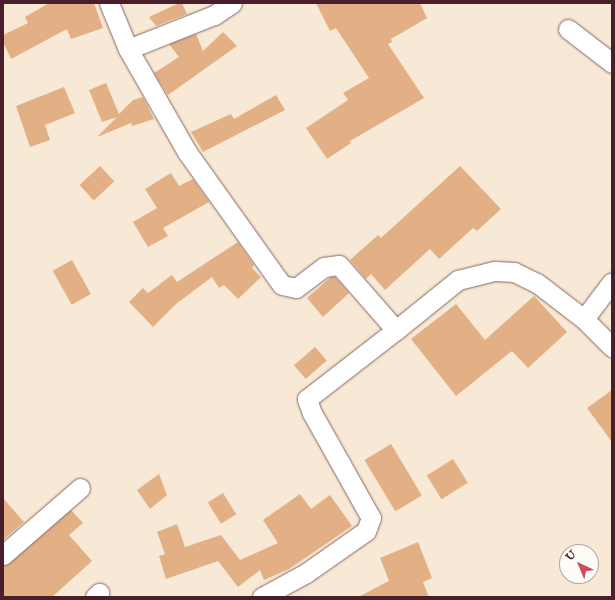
<!DOCTYPE html>
<style>
body{margin:0}
#map{position:relative;width:615px;height:600px;overflow:hidden;background:#f7e9d5;font-family:"IM FELL English",serif}
div>[style]{position:absolute}
[style*='--x']{left:calc(var(--x)*1px);top:calc(var(--y)*1px);width:calc(var(--w)*1px);rotate:calc(var(--a)*1deg)}
.building>*{inset:0;background:#e3b086;transform-origin:0 0}
.roads{filter:drop-shadow(0 0 1px #876666) drop-shadow(0 0 1px #876666)}
.street>*{height:19px;margin:-9.5px;padding:0 9.5px;transform-origin:9.5px;border-radius:9.5px;background:#fff}
span{translate:-50% -50%;white-space:nowrap;text-align:center;line-height:1.15;-webkit-text-stroke:3px #fdfcf7;paint-order:stroke}
.frame{position:absolute;inset:0;border:4px solid #4a1f2b;pointer-events:none}
.north{position:absolute;left:559px;top:544px;width:40px;height:40px;box-sizing:border-box;background:#fdfcf7;border:1px solid #b5a4a5;border-radius:50%;rotate:316deg;font-size:11px;font-weight:700;line-height:16px;text-align:center;color:#4a1f2b}
.north::after{content:'';display:block;margin:auto;width:14px;height:18px;background:#d1495b;clip-path:polygon(50% 0,100% 100%,50% 72%,0 100%)}
</style>
<div id="map">
<div class="building">
<i style="clip-path:polygon(49px 3px,94px 3px,103px 28px,71px 39px,67px 29px,11px 59px,3px 42px,3px 35px,28px 23px,25px 17px)"></i>
<i style="clip-path:polygon(179px 3px,182px 3px,187px 14px,156px 26px,149px 17px)"></i>
<i style="clip-path:polygon(316px 3px,420px 3px,427px 18px,391px 39px,392px 42px,388px 44px,424px 98px,350px 141px,351px 143px,327px 159px,306px 128px,348px 100px,343px 93px,369px 78px,336px 28px,330px 31px)"></i>
<i style="clip-path:polygon(223px 32px,237px 46px,168px 95px,154px 73px,179px 57px,169px 44px,196px 34px,203px 51px)"></i>
<i style="clip-path:polygon(106px 83px,119px 114px,133px 100px,143px 97px,154px 119px,132px 126px,131px 123px,97px 137px,117px 117px,102px 122px,89px 90px)"></i>
<i style="clip-path:polygon(64px 87px,75px 113px,45px 125px,50px 140px,30px 147px,16px 106px)"></i>
<i style="clip-path:polygon(276px 95px,285px 110px,203px 152px,191px 132px,231px 114px,234px 119px)"></i>
<i style="left:100px;top:166px;width:21px;height:28px;rotate:47deg"></i>
<i style="clip-path:polygon(460px 166px,501px 209px,477px 231px,473px 228px,439px 259px,430px 249px,385px 290px,371px 274px,366px 279px,350px 260px,378px 235px,381px 238px)"></i>
<i style="clip-path:polygon(171px 173px,179px 186px,193px 179px,209px 202px,163px 228px,168px 236px,148px 247px,133px 222px,157px 208px,145px 189px)"></i>
<i style="clip-path:polygon(238px 242px,254px 265px,252px 268px,261px 277px,238px 299px,224px 285px,219px 288px,212px 277px,176px 304px,153px 327px,129px 302px,143px 288px,148px 293px,172px 275px,177px 282px)"></i>
<i style="left:72px;top:260px;width:39px;height:22px;rotate:61deg"></i>
<i style="clip-path:polygon(331px 277px,335px 277px,349px 293px,323px 317px,307px 298px)"></i>
<i style="clip-path:polygon(534px 296px,567px 332px,528px 368px,512px 351px,456px 396px,411px 339px,456px 304px,485px 340px)"></i>
<i style="left:315px;top:347px;width:18px;height:28px;rotate:49deg"></i>
<i style="clip-path:polygon(612px 390px,612px 442px,587px 408px)"></i>
<i style="left:391px;top:444px;width:60px;height:31px;rotate:59deg"></i>
<i style="left:453px;top:459px;width:28px;height:31px;rotate:58deg"></i>
<i style="clip-path:polygon(159px 474px,167px 495px,150px 509px,137px 490px)"></i>
<i style="left:223px;top:493px;width:25px;height:18px;rotate:58deg"></i>
<i style="clip-path:polygon(300px 494px,311px 509px,330px 495px,352px 526px,289px 569px,264px 580px,260px 570px,238px 587px,218px 561px,166px 579px,159px 556px,165px 554px,157px 532px,177px 524px,185px 547px,221px 535px,240px 560px,278px 543px,263px 520px)"></i>
<i style="clip-path:polygon(3px 498px,24px 522px,3px 540px)"></i>
<i style="clip-path:polygon(71px 510px,83px 523px,69px 535px,92px 561px,52px 597px,3px 597px,3px 566px,10px 563px)"></i>
<i style="clip-path:polygon(418px 542px,432px 578px,423px 582px,429px 597px,358px 597px,389px 581px,380px 558px)"></i>
</div>
<div class="roads">
<div class="street">
<i style="--x:109;--y:3;--w:50;--a:67.6"></i>
<i style="--x:232;--y:3;--w:22;--a:146"></i>
<i style="--x:214;--y:15;--w:92;--a:158.4"></i>
<i style="--x:128;--y:49;--w:119;--a:60.2"></i>
<i style="--x:187;--y:152;--w:163;--a:54.5"></i>
<i style="--x:282;--y:285;--w:14;--a:12"></i>
<i style="--x:296;--y:288;--w:35;--a:-37"></i>
<i style="--x:324;--y:267;--w:15;--a:-8"></i>
<i style="--x:339;--y:265;--w:86;--a:48.8"></i>
<i style="--x:396;--y:330;--w:80;--a:-38.9"></i>
<i style="--x:458;--y:280;--w:38;--a:-14"></i>
<i style="--x:495;--y:271;--w:19;--a:3"></i>
<i style="--x:514;--y:272;--w:25;--a:26"></i>
<i style="--x:537;--y:283;--w:59;--a:37.5"></i>
<i style="--x:584;--y:319;--w:40;--a:45"></i>
<i style="--x:568;--y:29;--w:56;--a:37.7"></i>
<i style="--x:584;--y:319;--w:46;--a:-52.9"></i>
<i style="--x:3;--y:555;--w:102;--a:-41"></i>
<i style="--x:95;--y:597;--w:6;--a:-45"></i>
<i style="--x:262;--y:597;--w:50;--a:-28.6"></i>
<i style="--x:306;--y:573;--w:73;--a:-35"></i>
<i style="--x:366;--y:531;--w:14;--a:-69"></i>
<i style="--x:371;--y:518;--w:120;--a:-119.3"></i>
<i style="--x:312;--y:413;--w:15;--a:-110"></i>
<i style="--x:307;--y:399;--w:113;--a:-37.8"></i>
</div>
</div>
<div class="frame"></div>
<div class="north">U</div>
</div>
